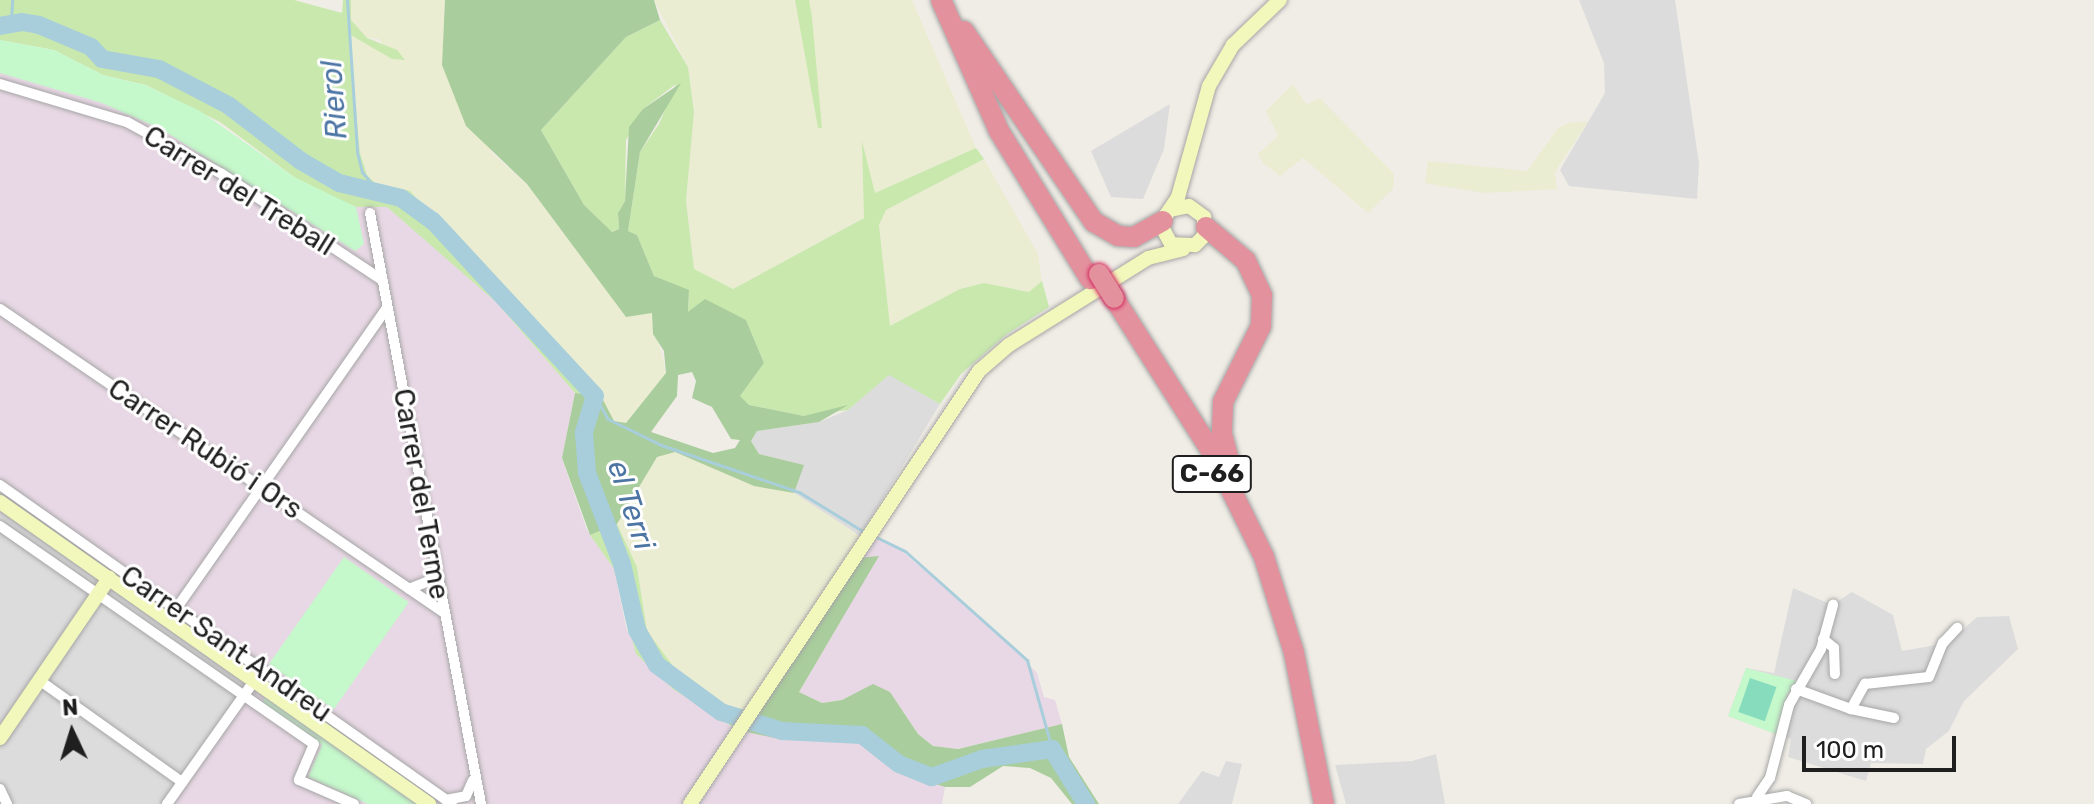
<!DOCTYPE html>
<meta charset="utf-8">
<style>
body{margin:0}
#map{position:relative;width:2094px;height:804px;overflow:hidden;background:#f0ede6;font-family:Rubik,sans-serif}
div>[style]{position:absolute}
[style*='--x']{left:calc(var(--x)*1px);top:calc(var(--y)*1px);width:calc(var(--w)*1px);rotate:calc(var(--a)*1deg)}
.residential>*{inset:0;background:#dddcdc}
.industrial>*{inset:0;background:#e8d8e5}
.farmland>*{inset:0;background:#ebedd2}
.grass>*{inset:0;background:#c8e8ae}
.forest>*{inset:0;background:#a9cd9c}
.park>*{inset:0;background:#c5f8cb;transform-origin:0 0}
.pitch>*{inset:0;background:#87dcbe;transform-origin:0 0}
.stream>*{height:3px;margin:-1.5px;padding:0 1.5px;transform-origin:1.5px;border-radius:1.5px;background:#a8cedb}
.river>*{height:18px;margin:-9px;padding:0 9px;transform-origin:9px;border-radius:9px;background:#a8cedb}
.roads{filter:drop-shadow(0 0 2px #a6a6a6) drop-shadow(0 0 2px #a6a6a6)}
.street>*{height:10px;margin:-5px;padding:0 5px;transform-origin:5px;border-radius:5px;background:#fff}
.secondary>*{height:14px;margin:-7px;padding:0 7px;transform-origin:7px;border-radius:7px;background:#f2f7bc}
.highway>*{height:20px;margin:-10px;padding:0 10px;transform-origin:10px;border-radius:10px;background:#e4919e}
.bridges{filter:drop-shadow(0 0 2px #d52c60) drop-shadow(0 0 2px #d52c60)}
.highway-bridge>*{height:20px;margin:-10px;padding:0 10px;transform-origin:10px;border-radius:10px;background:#e4919e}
span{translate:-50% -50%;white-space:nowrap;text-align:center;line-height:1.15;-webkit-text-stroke:6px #fff;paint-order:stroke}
.shield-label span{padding:2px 6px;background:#fff;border:2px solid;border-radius:6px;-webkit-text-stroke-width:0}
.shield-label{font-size:26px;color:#1f1f1f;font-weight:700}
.street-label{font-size:28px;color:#1f1f1f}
.water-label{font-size:30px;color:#4c75a4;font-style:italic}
.north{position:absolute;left:32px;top:692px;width:80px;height:80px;-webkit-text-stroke:6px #fff;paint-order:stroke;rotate:356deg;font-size:22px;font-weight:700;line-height:32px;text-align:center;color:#1f1f1f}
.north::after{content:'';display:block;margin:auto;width:28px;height:36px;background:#1f1f1f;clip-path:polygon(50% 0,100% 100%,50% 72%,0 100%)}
.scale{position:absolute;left:1802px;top:736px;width:154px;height:36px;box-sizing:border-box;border:4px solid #1f1f1f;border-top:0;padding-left:10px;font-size:24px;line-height:28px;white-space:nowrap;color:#1f1f1f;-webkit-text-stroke:6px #fff;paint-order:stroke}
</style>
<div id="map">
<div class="residential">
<i style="clip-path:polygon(1579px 0,1675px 0,1699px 164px,1697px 199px,1569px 186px,1560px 170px,1605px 93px,1604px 63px)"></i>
<i style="clip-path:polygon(1170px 104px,1164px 149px,1143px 199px,1111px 197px,1091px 151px)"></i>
<i style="clip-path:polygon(889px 374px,940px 404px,860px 536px,794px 493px,803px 465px,759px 454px,751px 441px,757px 431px,819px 422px,848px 410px)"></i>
<i style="clip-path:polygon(0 501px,254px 681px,167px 804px,0 804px)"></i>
<i style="clip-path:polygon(1793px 588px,1832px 605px,1852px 592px,1893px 615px,1902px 651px,1948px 643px,1977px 617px,2009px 616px,2018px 649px,1964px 701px,1949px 731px,1926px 749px,1923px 764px,1871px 763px,1866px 781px,1788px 757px,1791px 739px,1728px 716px,1746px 668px,1774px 673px)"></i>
<i style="clip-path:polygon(1436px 754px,1445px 804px,1346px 804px,1335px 765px,1412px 761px)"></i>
<i style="clip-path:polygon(1226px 761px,1242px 764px,1232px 804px,1178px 804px,1202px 771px,1219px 777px)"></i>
</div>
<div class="industrial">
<i style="clip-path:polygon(0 40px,356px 207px,387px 207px,404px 219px,497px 303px,575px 393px,562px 459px,587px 530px,614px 569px,627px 631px,736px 729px,792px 740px,831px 735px,867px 743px,895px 771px,945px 787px,942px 804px,167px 804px,254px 680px,0 501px)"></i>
<i style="clip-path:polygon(870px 538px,895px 545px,1004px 639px,1037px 673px,1044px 697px,1055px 700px,1062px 724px,957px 749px,933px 746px,918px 734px,890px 692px,874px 685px,842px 700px,822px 703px,799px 692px,878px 557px,861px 559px)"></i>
</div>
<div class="farmland">
<i style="clip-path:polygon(351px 0,445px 0,442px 65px,492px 153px,527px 184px,582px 257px,652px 313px,666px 373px,626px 423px,614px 421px,589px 378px,410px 191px,375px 183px,367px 175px,360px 153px,349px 33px,392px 59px,379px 39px,367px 38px,351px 20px)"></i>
<i style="clip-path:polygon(654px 0,912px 0,976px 148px,875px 193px,862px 148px,865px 217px,733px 289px,694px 269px,686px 201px,694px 112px,688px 67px)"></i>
<i style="clip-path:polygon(1293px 84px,1306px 104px,1320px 98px,1394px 174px,1393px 189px,1368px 213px,1303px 158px,1280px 176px,1262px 162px,1258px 154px,1278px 136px,1266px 111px)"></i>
<i style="clip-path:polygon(1571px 122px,1588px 122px,1555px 172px,1557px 189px,1484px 193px,1425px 183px,1428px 161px,1527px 171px,1558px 128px)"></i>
<i style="clip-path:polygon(984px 159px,1038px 254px,1042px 281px,1030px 292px,984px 283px,960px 289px,890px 327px,879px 225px,886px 210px)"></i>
<i style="clip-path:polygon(675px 452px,754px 486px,794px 493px,860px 536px,741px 716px,676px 671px,660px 654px,647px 631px,637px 567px,617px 524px,657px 456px)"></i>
</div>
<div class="grass">
<i style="clip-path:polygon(0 0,294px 0,342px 13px,343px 0,351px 0,351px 20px,367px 38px,397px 50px,405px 60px,392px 59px,349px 34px,360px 153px,367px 175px,375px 183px,410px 191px,484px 274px,533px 317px,601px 396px,575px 393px,497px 303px,387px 207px,356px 207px,331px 196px,294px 177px,220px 122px,146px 85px,103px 75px,54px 50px,0 40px)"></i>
<i style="clip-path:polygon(795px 0,809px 0,812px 17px,822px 128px,818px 128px)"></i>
<i style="clip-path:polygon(660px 20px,688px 67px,694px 112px,686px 201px,694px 269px,733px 289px,864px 218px,862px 141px,875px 193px,976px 148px,984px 159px,886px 210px,879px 225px,890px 326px,960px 289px,984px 283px,1029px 292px,1042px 281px,1049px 307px,1007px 334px,961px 374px,940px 404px,889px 375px,848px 410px,804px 416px,749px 405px,739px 397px,764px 363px,746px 320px,688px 313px,689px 291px,654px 276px,637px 235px,628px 231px,640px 152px,659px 124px,676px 84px,643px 109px,626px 140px,625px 201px,618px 213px,619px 229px,611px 232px,584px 205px,541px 130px,626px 37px)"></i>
<i style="clip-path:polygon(617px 524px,637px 567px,647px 631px,676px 670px,741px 716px,733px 727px,673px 689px,636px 654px,614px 569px,590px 535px)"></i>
</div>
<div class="forest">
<i style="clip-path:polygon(evenodd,445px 0,654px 0,660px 20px,626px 37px,541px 130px,584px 205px,612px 232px,619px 229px,618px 213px,625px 201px,629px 127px,643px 109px,681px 83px,640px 152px,628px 231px,637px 235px,654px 276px,689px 290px,688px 312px,705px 299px,746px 320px,764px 363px,740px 396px,749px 405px,804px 416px,848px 405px,819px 422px,757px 431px,751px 441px,759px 454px,804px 465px,794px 493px,754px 486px,675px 452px,657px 457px,617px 524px,590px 535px,562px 458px,575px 393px,601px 396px,614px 421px,626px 423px,666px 373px,664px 351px,653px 334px,652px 313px,626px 317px,527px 184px,466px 126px,442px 65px,445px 0,692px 372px,696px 381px,692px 398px,712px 407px,731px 439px,740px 440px,735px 448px,713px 453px,651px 432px,677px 396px,678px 375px,692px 372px)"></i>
<i style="clip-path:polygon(879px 556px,799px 692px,822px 703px,842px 700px,873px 684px,890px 692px,918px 734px,933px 746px,958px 749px,1062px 724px,1069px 757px,1099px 804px,1072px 804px,1051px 778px,1030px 768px,1003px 766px,970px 787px,945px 787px,895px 771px,860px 741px,831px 735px,784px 740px,747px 732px,857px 558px)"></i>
</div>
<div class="park">
<i style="clip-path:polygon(0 40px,54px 50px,103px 75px,145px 85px,200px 111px,294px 177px,356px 207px,364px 244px,355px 251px,161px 129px,102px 103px,0 73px)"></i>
<i style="left:344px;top:557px;width:79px;height:131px;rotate:35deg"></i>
<i style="clip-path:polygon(1746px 668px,1797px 681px,1787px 695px,1778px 735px,1728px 716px)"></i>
<i style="clip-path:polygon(265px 697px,417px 804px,368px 804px,308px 777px,322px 745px,262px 703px)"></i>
</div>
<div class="pitch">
<i style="left:1750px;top:678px;width:28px;height:36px;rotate:19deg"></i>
</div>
<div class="stream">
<i style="--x:347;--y:0;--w:152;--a:86.2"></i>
<i style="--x:357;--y:152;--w:21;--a:76"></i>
<i style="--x:362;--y:172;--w:25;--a:50"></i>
<i style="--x:11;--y:22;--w:22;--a:-87"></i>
<i style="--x:595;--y:396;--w:26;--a:61"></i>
<i style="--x:608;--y:419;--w:59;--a:26.1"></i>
<i style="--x:661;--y:445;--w:146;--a:18.8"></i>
<i style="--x:799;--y:492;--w:76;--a:31.6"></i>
<i style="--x:874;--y:536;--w:34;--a:26"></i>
<i style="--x:905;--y:551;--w:164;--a:41.8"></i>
<i style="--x:1027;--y:660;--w:92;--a:74.3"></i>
</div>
<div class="river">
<i style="--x:0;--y:26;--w:22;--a:-10"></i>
<i style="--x:22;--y:22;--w:17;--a:10"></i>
<i style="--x:39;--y:25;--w:56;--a:22.9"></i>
<i style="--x:91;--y:47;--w:16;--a:47"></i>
<i style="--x:102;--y:59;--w:58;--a:10"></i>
<i style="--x:159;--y:69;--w:78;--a:27.6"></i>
<i style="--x:228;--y:105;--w:92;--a:37.5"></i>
<i style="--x:301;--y:161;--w:44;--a:30.1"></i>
<i style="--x:339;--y:183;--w:64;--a:13.6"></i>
<i style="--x:401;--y:198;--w:39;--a:36"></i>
<i style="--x:433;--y:221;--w:238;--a:47.2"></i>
<i style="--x:595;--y:396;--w:39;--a:107"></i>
<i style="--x:584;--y:433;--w:40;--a:85.7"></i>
<i style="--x:587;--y:473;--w:97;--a:69"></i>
<i style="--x:622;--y:564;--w:68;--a:77.2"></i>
<i style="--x:637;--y:630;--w:40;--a:60.3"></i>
<i style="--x:657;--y:665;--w:79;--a:36.3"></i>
<i style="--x:721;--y:712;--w:64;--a:17.3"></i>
<i style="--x:782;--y:731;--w:80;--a:2.9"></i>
<i style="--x:862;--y:735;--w:47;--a:38.1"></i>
<i style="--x:899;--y:764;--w:35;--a:22"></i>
<i style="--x:932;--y:777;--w:53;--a:-19.8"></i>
<i style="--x:982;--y:759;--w:71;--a:-8.1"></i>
<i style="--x:1052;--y:749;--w:65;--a:58.3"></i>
</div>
<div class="roads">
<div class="street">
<i style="--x:0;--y:84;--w:133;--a:16.7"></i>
<i style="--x:127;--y:122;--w:108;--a:28.7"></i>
<i style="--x:222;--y:174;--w:192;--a:33.5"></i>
<i style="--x:370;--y:213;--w:601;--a:79.36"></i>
<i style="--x:0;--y:309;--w:537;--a:34.37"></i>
<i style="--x:0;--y:485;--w:553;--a:35.21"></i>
<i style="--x:0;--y:526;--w:382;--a:34.8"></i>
<i style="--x:314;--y:744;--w:39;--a:113"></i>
<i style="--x:299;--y:780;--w:60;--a:23.6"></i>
<i style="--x:409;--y:589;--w:29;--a:-22"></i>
<i style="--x:176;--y:609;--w:368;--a:-55"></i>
<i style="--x:1823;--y:639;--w:14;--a:39"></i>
<i style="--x:1834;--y:648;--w:26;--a:88"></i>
<i style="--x:39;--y:680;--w:176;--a:35.5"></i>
<i style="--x:1796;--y:689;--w:59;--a:20"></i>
<i style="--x:1851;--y:709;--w:29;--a:-61"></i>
<i style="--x:1865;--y:684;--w:64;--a:-6.2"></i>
<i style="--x:1929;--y:677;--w:37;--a:-68"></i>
<i style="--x:1943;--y:643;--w:21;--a:-47"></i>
<i style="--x:1851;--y:709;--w:44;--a:11.8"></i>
<i style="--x:0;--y:789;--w:17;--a:65"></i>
<i style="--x:1757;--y:797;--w:23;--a:-56"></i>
<i style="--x:1770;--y:778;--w:75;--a:-75.4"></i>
<i style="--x:1789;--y:705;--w:64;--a:-60.3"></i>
<i style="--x:1821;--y:649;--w:46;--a:-74.7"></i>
<i style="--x:446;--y:800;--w:20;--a:-11"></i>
<i style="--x:466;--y:796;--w:17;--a:-66"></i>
<i style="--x:167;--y:804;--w:151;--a:-54.7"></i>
<i style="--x:1739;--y:804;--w:49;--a:-9.5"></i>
<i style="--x:1787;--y:796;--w:21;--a:23"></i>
</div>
<div class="secondary">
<i style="--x:1170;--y:210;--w:19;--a:-12"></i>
<i style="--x:1189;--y:206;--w:19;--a:36"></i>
<i style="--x:1204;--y:217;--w:19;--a:90"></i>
<i style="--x:1204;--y:236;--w:13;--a:135"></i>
<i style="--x:1195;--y:245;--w:24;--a:-178"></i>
<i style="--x:1171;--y:244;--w:19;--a:-118"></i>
<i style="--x:1162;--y:227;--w:13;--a:-72"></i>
<i style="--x:1166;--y:215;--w:22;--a:-56"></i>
<i style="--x:1178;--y:197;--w:115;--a:-74.4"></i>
<i style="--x:1209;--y:86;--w:48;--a:-59.7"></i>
<i style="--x:1233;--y:45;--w:65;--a:-43.8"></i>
<i style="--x:0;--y:502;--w:525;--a:35.14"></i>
<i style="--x:0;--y:738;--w:194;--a:-55.7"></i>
<i style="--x:690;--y:804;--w:521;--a:-56.28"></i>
<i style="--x:979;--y:371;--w:40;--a:-41"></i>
<i style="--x:1009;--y:345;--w:164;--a:-32"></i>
<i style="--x:1148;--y:258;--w:36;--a:-14"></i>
</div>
<div class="highway">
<i style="--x:941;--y:0;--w:143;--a:66.1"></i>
<i style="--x:999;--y:131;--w:174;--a:58.4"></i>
<i style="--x:964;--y:31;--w:231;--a:55.8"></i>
<i style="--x:1094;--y:222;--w:28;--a:30"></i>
<i style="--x:1118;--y:236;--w:16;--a:4"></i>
<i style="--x:1134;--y:237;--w:33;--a:-29"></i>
<i style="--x:1206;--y:227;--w:52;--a:40.4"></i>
<i style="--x:1246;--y:261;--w:38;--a:65"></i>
<i style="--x:1262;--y:295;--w:31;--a:92"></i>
<i style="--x:1261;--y:326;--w:85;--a:116.6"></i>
<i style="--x:1223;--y:402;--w:32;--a:92"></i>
<i style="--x:1222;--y:434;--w:35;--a:75"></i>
<i style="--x:1114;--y:298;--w:191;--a:57.6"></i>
<i style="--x:1216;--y:459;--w:109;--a:63.9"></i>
<i style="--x:1264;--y:557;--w:101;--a:72.6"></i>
<i style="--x:1294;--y:653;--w:154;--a:78.8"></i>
</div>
</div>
<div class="bridges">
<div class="highway-bridge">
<i style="--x:1099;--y:274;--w:28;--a:58"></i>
</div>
</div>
<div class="shield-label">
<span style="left:1212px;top:474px">C-66</span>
</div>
<div class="street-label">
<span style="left:239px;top:191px;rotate:32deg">Carrer del Treball</span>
<span style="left:205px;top:449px;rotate:34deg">Carrer Rubió i Ors</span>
<span style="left:421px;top:494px;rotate:80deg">Carrer del Terme</span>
<span style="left:226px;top:644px;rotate:35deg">Carrer Sant Andreu</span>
</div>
<div class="water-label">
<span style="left:334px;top:100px;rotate:-94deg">Rierol</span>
<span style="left:631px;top:505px;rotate:72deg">el Terri</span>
</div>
<div class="north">N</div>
<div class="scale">100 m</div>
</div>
